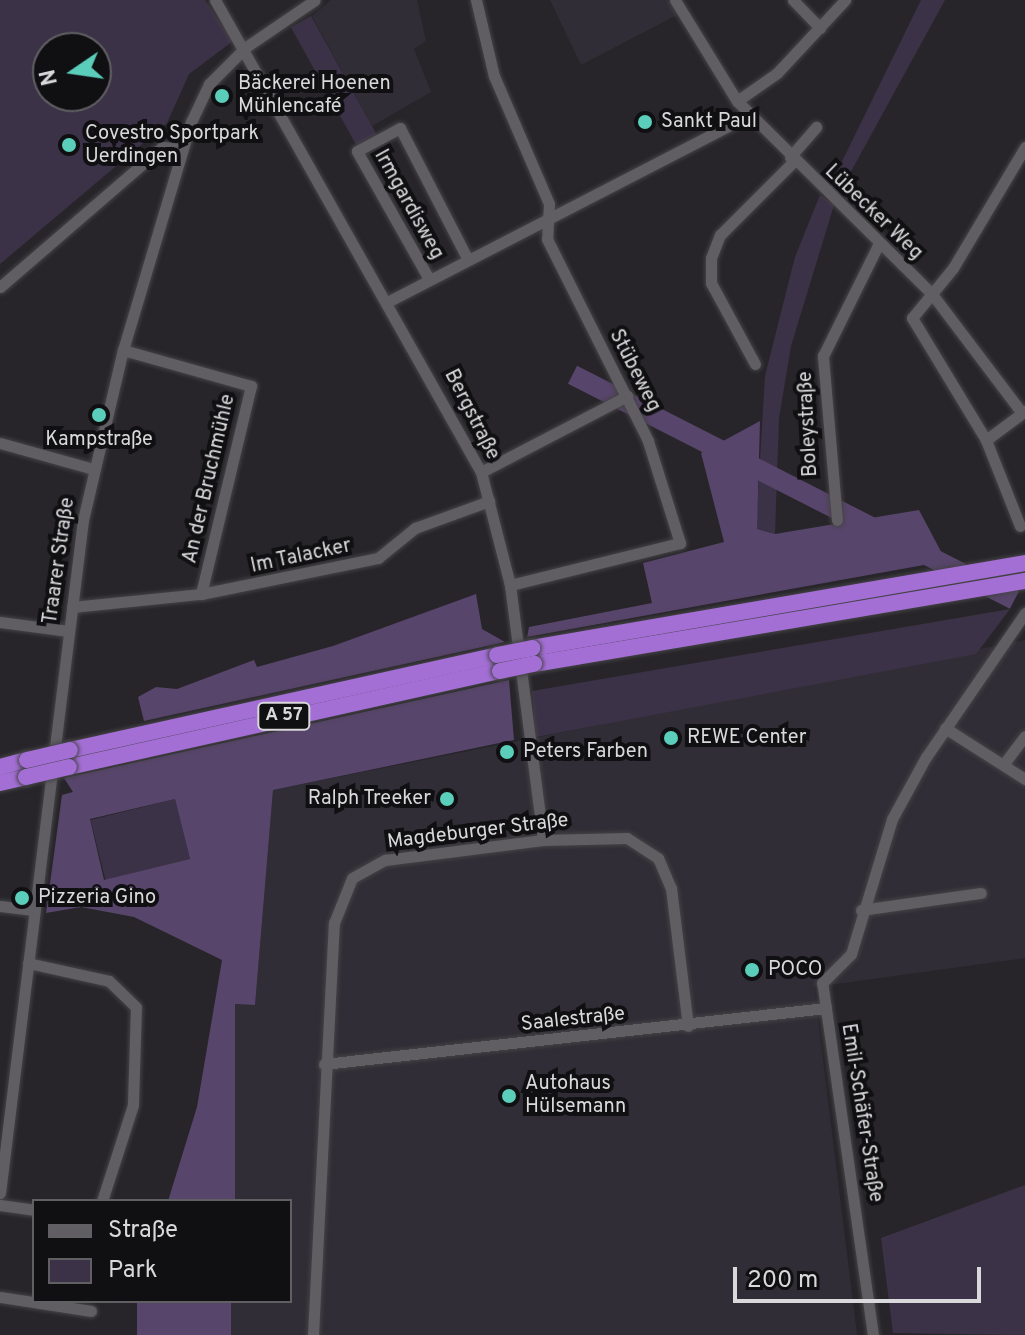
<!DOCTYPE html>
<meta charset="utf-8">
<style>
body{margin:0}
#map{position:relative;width:1025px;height:1335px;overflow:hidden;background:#272529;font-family:Overpass,sans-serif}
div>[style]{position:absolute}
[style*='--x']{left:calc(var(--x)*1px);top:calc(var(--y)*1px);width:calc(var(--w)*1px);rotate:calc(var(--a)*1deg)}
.built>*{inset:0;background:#312d36}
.green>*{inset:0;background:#3c3247;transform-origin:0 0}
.forest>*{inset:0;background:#58456b;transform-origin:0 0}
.roads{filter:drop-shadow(0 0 2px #444346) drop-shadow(0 0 2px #444346)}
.minor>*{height:11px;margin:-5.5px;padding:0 5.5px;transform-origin:5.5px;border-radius:5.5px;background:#605e63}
.highway>*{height:16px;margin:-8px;padding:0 8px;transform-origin:8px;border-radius:8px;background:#a46fd5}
.bridges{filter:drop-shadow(0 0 2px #444346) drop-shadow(0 0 2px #444346)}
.highway-bridge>*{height:16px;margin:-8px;padding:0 8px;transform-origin:8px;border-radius:8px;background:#a46fd5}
.dots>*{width:22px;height:22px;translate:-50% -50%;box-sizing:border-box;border:4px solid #100f11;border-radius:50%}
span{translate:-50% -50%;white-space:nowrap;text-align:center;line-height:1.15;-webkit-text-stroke:8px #100f11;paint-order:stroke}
.shield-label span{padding:2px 6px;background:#100f11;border:2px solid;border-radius:6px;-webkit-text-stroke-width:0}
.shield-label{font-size:18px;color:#d9d8da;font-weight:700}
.poi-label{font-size:20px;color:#d9d8da}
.left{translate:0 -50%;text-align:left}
.right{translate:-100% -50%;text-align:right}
.street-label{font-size:20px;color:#d9d8da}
.legend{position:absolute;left:32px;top:1199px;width:260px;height:104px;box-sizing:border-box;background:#100f11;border:2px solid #605f61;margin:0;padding:10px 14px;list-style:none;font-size:24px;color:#d9d8da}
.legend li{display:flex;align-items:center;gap:16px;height:40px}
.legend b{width:40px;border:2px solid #605f61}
.north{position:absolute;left:32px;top:32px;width:80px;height:80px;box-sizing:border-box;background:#100f11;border:2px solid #605f61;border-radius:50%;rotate:257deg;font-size:22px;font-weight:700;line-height:32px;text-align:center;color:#d9d8da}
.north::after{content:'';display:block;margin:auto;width:28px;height:36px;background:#5bcebb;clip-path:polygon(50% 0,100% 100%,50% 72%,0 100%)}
.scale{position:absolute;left:733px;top:1267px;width:248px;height:36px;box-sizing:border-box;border:4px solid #d9d8da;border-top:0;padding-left:10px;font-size:24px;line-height:28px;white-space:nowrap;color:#d9d8da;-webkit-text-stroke:6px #100f11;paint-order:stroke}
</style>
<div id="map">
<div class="built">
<i style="clip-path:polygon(331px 0,417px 0,426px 41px,414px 49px,431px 92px,372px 126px,312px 16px)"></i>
<i style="clip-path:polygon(550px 0,669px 0,677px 15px,581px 65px)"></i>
<i style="clip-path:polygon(1025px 640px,1025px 958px,814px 987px,857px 1335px,229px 1335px,230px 1301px,290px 1301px,290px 1201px,235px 1201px,235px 1004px,255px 1005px,273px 790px)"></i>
</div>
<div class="green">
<i style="clip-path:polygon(evenodd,0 0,205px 0,233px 41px,189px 74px,167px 123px,0 264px,0 0,48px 48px,96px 48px,96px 96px,48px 96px,48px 48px)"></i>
<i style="clip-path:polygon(921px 0,945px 0,837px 197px,829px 188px)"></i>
<i style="left:311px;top:16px;width:136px;height:23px;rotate:61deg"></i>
<i style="clip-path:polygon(820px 195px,834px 205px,791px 346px,779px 418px,775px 534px,756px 529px,765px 376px,795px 257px)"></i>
<i style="clip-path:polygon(1010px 609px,976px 654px,536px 737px,532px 691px)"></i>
<i style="left:175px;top:799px;width:62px;height:87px;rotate:76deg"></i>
<i style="clip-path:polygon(1025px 1185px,1025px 1335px,893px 1333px,881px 1238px)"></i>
</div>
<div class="forest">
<i style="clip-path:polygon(760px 421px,757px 529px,775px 534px,919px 510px,946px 561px,527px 637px,529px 627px,652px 603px,643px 563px,724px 542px,701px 453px)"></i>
<i style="left:1019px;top:591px;width:20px;height:496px;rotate:117deg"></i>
<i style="clip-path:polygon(476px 594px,482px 629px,505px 642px,144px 721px,138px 697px,156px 687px,177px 689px,254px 660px,257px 667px,333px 646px)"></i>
<i style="clip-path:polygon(evenodd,509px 680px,514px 740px,273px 790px,255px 1005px,235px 1004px,235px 1201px,168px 1201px,197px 1107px,222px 960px,134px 917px,81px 907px,46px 913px,62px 795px,73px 792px,64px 778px,509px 680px,175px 799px,190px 859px,104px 880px,90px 819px,175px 799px)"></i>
<i style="left:137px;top:1301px;width:94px;height:35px"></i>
</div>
<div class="roads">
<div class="minor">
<i style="--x:215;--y:0;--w:542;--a:60.6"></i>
<i style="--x:481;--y:472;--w:117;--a:75.6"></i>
<i style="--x:510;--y:585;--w:257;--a:82.6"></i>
<i style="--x:476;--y:0;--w:78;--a:76.7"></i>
<i style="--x:494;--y:76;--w:139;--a:66.7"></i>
<i style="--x:549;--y:204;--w:35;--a:93"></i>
<i style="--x:547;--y:239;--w:226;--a:63.4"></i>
<i style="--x:648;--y:441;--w:107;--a:72.6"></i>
<i style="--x:680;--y:543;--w:175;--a:166.1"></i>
<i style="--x:675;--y:0;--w:119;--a:58.5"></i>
<i style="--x:737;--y:101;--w:274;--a:44.7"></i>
<i style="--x:932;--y:294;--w:149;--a:52.9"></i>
<i style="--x:793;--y:0;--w:39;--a:46"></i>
<i style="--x:737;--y:101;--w:49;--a:-35"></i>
<i style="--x:777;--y:73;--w:100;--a:-47"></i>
<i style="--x:790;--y:157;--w:40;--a:-49"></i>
<i style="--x:429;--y:279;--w:147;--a:-119.4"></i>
<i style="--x:357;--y:151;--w:49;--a:-28.1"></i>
<i style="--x:400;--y:128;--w:146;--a:62.7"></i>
<i style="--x:0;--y:287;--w:214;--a:-40.8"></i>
<i style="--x:162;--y:147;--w:20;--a:6"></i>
<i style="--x:389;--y:301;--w:406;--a:-27.3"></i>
<i style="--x:755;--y:364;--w:92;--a:-118.5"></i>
<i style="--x:711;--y:283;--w:25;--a:-90"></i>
<i style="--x:711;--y:258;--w:25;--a:-69"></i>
<i style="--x:720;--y:235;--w:105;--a:-45"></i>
<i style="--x:986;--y:440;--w:49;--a:-36.6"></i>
<i style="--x:0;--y:443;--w:97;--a:15.6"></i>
<i style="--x:481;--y:472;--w:165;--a:-27.5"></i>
<i style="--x:837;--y:520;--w:165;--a:-94.9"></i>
<i style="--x:823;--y:356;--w:126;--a:-63.6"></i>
<i style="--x:1020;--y:526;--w:92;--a:-111.6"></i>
<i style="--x:986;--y:440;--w:143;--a:-121.2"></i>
<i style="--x:912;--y:318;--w:65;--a:-50.6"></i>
<i style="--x:953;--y:268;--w:141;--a:-59.2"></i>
<i style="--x:201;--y:594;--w:181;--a:-11.5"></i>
<i style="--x:378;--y:558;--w:48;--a:-39"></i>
<i style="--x:415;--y:528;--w:79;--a:-20"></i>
<i style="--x:72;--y:607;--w:130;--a:-5.8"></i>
<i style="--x:201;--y:594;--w:214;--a:-76.5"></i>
<i style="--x:251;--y:386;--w:133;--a:-164.3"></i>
<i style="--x:0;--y:622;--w:69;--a:7.5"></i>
<i style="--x:945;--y:728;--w:95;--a:32.5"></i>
<i style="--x:1006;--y:761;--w:31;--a:-53"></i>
<i style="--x:0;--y:906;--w:34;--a:7"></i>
<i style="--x:861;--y:910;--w:121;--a:-8.1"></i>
<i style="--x:28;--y:963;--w:83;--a:12.5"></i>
<i style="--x:109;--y:981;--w:37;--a:44"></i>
<i style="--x:136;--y:1007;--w:98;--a:91.8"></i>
<i style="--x:133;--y:1105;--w:101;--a:107.9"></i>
<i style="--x:324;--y:1064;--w:505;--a:-6.37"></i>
<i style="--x:0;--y:1193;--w:678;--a:-82.97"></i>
<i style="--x:83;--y:520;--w:175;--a:-76.8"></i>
<i style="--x:123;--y:350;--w:238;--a:-73.4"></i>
<i style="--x:191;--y:122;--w:42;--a:-64.7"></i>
<i style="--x:209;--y:84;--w:52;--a:-45"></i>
<i style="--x:246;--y:47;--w:83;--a:-34.3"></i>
<i style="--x:0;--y:1205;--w:34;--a:8"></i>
<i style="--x:0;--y:1297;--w:92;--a:8.7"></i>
<i style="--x:313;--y:1335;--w:413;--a:-87.1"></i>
<i style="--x:334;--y:923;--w:48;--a:-68.2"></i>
<i style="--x:352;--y:878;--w:38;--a:-29"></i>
<i style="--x:385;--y:860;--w:159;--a:-7.2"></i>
<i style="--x:543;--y:840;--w:84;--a:-1.4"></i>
<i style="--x:627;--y:838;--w:37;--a:33"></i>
<i style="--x:658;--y:858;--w:33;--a:67"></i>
<i style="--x:671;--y:888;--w:139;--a:83"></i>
<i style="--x:873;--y:1335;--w:356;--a:-98.2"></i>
<i style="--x:822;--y:983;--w:41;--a:-45"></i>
<i style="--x:851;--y:954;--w:141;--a:-73.1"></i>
<i style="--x:892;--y:819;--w:71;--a:-61.3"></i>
<i style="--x:926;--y:757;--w:175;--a:-55.5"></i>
</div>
<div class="highway">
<i style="--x:532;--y:648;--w:500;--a:-9.78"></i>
<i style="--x:534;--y:664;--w:498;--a:-9.6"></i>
<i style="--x:70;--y:750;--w:437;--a:-12.5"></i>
<i style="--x:0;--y:767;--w:28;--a:-15"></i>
<i style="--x:69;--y:767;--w:442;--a:-12.6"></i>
<i style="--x:0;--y:783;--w:27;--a:-13"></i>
</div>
</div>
<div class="bridges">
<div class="highway-bridge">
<i style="--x:497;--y:655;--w:36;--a:-11"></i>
<i style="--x:500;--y:671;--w:35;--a:-12"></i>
<i style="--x:27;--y:760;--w:44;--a:-13.1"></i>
<i style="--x:26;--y:777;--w:44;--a:-13.1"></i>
</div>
</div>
<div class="dots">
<i style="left:222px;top:96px;background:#5bcebb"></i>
<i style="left:645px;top:122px;background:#5bcebb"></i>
<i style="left:69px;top:145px;background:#5bcebb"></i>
<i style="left:99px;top:415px;background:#5bcebb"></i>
<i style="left:671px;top:738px;background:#5bcebb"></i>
<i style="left:507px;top:752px;background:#5bcebb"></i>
<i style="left:447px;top:799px;background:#5bcebb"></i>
<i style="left:22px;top:898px;background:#5bcebb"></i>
<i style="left:752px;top:970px;background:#5bcebb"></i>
<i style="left:509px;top:1096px;background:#5bcebb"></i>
</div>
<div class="shield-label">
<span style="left:284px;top:716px">A 57</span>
</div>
<div class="poi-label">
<span class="left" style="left:238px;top:96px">Bäckerei Hoenen<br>Mühlencafé</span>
<span class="left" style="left:661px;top:122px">Sankt Paul</span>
<span class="left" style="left:85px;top:146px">Covestro Sportpark<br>Uerdingen</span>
<span style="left:99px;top:440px">Kampstraße</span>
<span class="left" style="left:687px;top:738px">REWE Center</span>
<span class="left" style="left:523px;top:752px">Peters Farben</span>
<span class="right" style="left:431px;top:799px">Ralph Treeker</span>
<span class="left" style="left:38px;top:898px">Pizzeria Gino</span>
<span class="left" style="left:768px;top:970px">POCO</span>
<span class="left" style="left:525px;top:1096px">Autohaus<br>Hülsemann</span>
</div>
<div class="street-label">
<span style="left:408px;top:205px;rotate:61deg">Irmgardisweg</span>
<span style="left:873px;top:213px;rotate:44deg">Lübecker Weg</span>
<span style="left:634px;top:371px;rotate:63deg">Stübeweg</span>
<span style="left:471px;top:415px;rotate:63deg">Bergstraße</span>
<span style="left:809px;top:424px;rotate:-93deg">Boleystraße</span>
<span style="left:210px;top:479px;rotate:-77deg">An der Bruchmühle</span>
<span style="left:301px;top:557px;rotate:-12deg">Im Talacker</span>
<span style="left:60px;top:561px;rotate:-82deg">Traarer Straße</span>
<span style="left:478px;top:832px;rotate:-7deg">Magdeburger Straße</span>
<span style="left:573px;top:1020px;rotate:-6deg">Saalestraße</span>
<span style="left:861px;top:1113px;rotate:81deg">Emil-Schäfer-Straße</span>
</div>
<ul class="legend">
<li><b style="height:10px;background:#605e63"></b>Straße</li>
<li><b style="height:22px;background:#3c3247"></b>Park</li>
</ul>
<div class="north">N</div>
<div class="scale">200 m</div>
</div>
